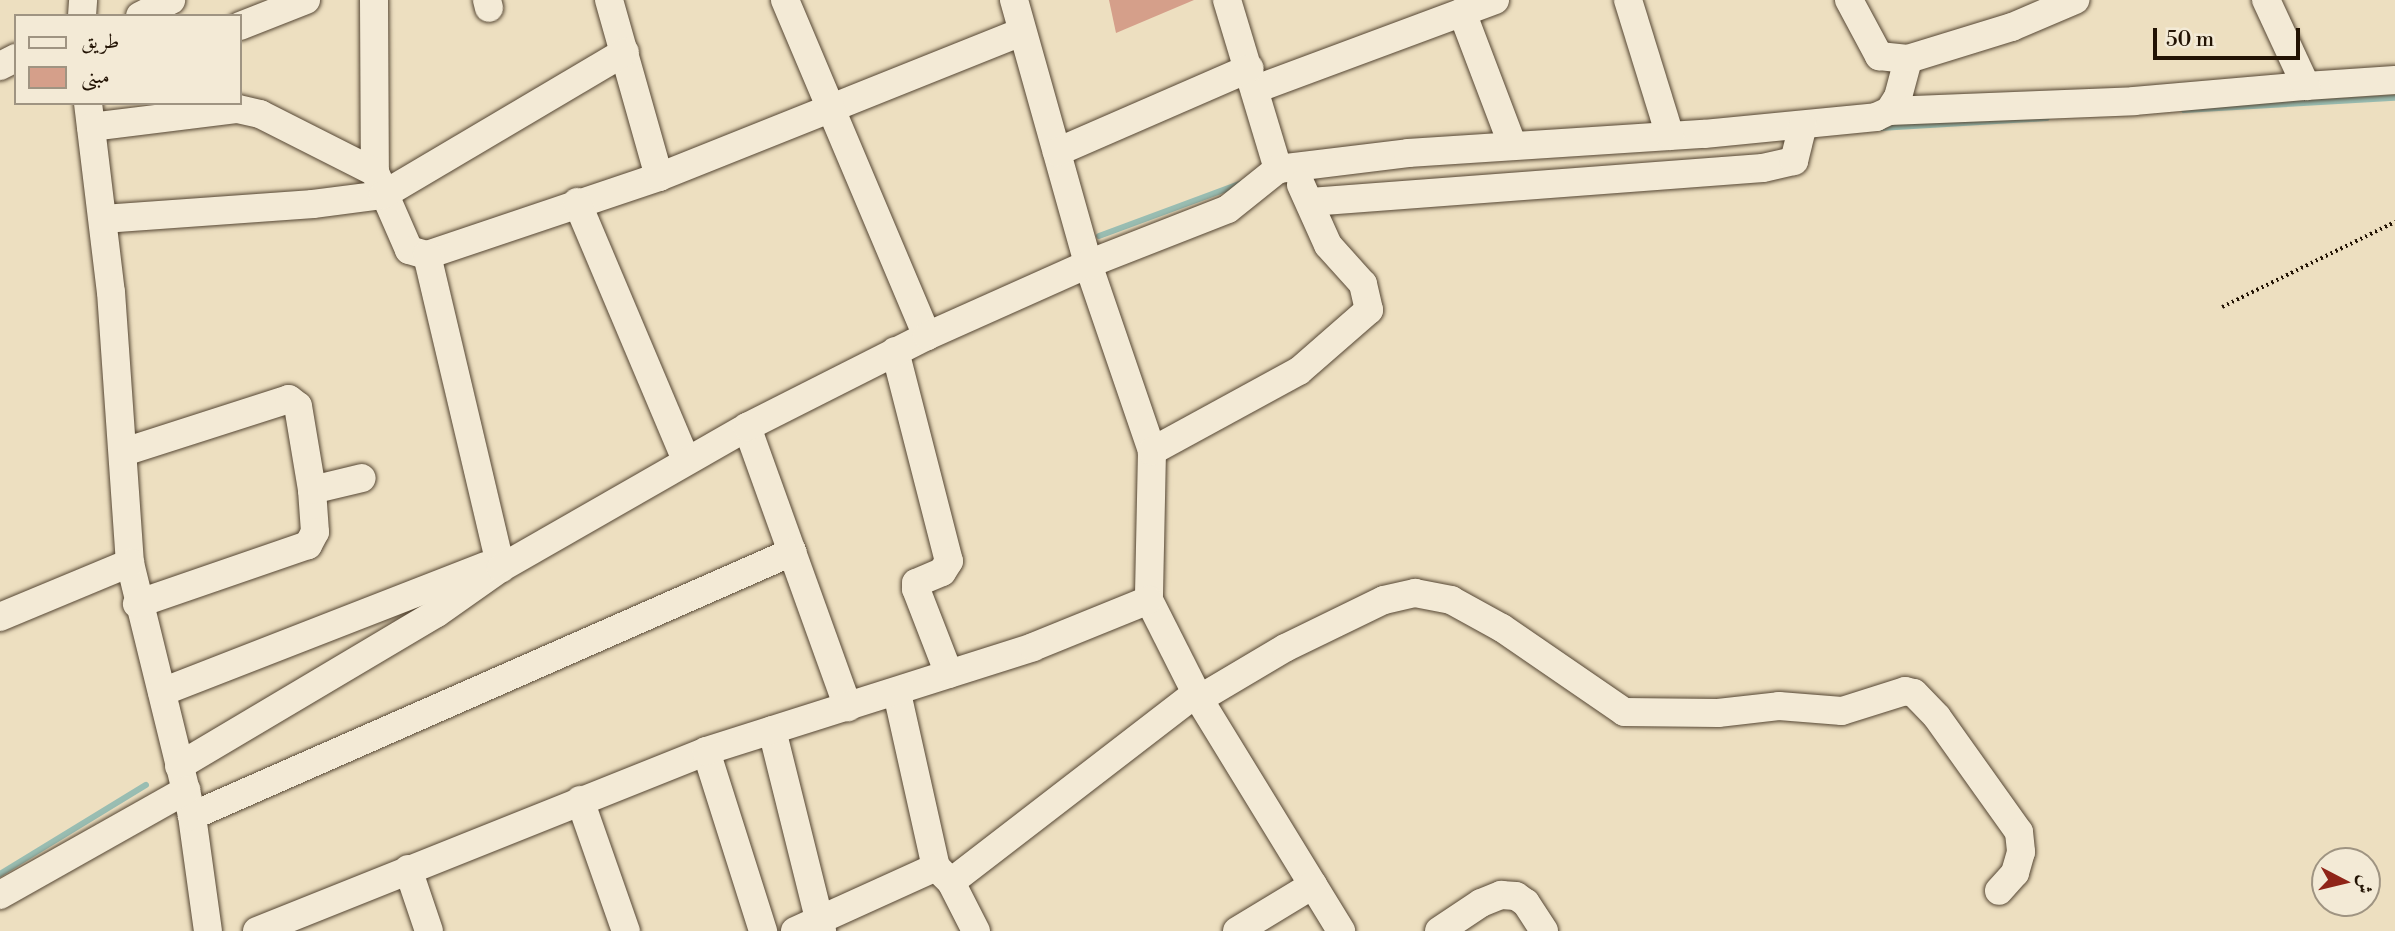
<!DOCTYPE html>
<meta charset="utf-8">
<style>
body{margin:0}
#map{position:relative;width:2395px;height:931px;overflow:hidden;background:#eddfc0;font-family:"Libre Bodoni",Amiri,serif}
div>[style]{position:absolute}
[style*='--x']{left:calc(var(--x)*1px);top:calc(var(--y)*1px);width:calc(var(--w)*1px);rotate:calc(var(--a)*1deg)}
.stream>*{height:6px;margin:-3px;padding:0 3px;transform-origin:3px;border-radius:3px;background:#99bdb2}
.building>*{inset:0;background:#d59f8a}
.path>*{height:3.5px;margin-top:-1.75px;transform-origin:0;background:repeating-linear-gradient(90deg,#221304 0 2px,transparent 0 5.5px)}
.roads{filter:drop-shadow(0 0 2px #554633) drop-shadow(0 0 2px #554633)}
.minor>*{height:28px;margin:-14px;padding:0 14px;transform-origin:14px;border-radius:14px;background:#f3ead6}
span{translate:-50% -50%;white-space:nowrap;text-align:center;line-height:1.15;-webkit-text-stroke:5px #f3ead6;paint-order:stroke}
.legend{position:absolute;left:14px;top:14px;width:228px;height:91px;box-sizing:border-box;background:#f3ead6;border:2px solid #9f9482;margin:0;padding:9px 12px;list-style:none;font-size:21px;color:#221304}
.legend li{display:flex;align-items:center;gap:14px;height:35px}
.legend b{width:35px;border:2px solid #9f9482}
.north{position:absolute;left:2311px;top:847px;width:70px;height:70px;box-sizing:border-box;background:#f3ead6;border:2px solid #9f9482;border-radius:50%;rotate:97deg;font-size:19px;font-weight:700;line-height:28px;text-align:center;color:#221304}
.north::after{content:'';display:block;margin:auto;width:24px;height:32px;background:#8f2418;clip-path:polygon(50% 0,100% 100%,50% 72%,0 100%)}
.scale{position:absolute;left:2153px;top:28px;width:147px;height:32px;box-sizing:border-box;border:4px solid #221304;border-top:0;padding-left:9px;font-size:21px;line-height:24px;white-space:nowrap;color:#221304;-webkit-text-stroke:5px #f3ead6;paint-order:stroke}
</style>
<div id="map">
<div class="stream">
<i style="--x:2184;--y:110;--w:211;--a:-3.3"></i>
<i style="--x:1880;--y:128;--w:167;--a:-3.4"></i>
<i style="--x:1099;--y:236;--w:153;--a:-20.3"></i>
<i style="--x:0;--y:874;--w:171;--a:-31.4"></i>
</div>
<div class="building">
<i style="clip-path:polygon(1109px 0,1194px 0,1116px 33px)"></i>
</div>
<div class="path">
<i style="--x:2222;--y:307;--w:193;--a:-26.2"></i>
</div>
<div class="roads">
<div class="minor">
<i style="--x:374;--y:0;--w:172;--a:89.7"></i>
<i style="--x:375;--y:172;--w:85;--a:66.4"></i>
<i style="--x:409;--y:250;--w:19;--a:16"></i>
<i style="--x:427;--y:255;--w:245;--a:-18.6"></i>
<i style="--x:659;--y:177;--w:391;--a:-21.8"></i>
<i style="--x:487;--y:0;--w:8;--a:76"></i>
<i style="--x:609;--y:0;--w:184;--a:74.2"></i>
<i style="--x:785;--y:0;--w:365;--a:67.1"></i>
<i style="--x:1014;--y:0;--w:274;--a:74.3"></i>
<i style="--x:1088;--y:264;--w:198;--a:71.1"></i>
<i style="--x:1152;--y:451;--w:149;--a:91.2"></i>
<i style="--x:1149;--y:600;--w:111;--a:63.2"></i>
<i style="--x:1199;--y:699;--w:272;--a:58.5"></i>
<i style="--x:1227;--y:0;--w:177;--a:73.2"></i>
<i style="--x:1278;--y:169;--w:131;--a:-7"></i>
<i style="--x:1408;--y:153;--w:297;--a:-3.7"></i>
<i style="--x:1704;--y:134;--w:173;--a:-5.6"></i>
<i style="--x:1876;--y:117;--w:14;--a:-25"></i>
<i style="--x:1889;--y:111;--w:17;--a:-57"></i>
<i style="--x:1898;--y:97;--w:39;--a:-75"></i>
<i style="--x:1628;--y:0;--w:142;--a:72.8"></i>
<i style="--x:1849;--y:0;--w:64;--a:61.8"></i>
<i style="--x:1879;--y:56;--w:29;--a:6"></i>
<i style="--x:1908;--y:59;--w:109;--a:-17.1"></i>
<i style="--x:2012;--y:27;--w:69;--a:-23.2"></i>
<i style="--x:1462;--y:12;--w:143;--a:69.2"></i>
<i style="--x:82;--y:16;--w:16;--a:-86"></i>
<i style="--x:140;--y:16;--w:35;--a:-27"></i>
<i style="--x:240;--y:26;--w:71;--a:-21.5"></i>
<i style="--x:0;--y:66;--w:18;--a:-27"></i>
<i style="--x:2306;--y:86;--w:89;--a:-3.9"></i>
<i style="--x:1256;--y:89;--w:255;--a:-20.4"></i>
<i style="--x:88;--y:103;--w:190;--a:83.1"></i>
<i style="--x:111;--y:292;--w:272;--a:86"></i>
<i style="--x:130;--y:563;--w:260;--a:76.2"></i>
<i style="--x:192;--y:816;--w:116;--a:82.1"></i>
<i style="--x:1889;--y:111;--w:245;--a:-2.3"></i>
<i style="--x:2134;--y:101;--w:173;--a:-5"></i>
<i style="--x:2306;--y:86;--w:95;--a:-114.9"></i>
<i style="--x:91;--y:127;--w:148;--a:-7"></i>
<i style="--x:238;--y:109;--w:23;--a:13"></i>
<i style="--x:260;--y:114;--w:129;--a:26.8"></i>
<i style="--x:1057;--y:152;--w:210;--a:-23.5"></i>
<i style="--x:577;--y:202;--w:280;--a:67.1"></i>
<i style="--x:1310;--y:202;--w:454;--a:-4.3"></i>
<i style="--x:1763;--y:168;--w:32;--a:-13"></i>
<i style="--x:1794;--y:161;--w:36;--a:-76"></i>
<i style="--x:103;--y:219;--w:211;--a:-4.1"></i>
<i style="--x:313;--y:204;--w:71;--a:-7.3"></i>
<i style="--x:383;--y:195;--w:281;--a:-30.6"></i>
<i style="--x:427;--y:255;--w:322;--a:76.7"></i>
<i style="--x:895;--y:351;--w:217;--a:75.6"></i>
<i style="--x:949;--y:561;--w:13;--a:122"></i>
<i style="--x:942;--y:572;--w:28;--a:157"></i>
<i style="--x:916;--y:583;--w:6;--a:90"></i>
<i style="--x:916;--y:589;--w:91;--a:68.8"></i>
<i style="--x:747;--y:427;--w:298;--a:70.2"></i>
<i style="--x:1152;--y:451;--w:167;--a:-28.6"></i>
<i style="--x:1299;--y:371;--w:93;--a:-41.1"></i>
<i style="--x:1369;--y:310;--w:27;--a:-103"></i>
<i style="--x:1363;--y:284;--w:52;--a:-131.9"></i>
<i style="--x:1328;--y:245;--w:66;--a:-114.2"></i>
<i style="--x:124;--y:452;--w:173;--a:-17.8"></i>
<i style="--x:289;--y:399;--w:11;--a:38"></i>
<i style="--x:298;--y:406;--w:85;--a:80.5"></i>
<i style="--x:312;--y:490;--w:42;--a:85.9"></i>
<i style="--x:315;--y:532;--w:15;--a:118"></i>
<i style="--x:308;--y:545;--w:181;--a:161"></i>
<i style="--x:312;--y:490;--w:51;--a:-13.5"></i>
<i style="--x:0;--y:617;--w:141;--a:-22.6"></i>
<i style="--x:162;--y:692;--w:347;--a:-21.3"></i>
<i style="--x:897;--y:693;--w:178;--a:77.4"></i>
<i style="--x:936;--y:867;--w:21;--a:45"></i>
<i style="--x:951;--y:882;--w:55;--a:63"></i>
<i style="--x:1199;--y:699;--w:100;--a:-30.7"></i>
<i style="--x:1285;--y:648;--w:110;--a:-25.9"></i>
<i style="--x:1384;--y:600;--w:32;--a:-13"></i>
<i style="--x:1415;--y:593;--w:37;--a:11"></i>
<i style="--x:1451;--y:600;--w:58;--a:28.8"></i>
<i style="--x:1502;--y:628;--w:148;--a:34.5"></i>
<i style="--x:1624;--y:712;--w:94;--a:0.6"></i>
<i style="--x:1718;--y:713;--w:61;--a:-6.5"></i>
<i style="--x:1779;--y:706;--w:63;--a:4.5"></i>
<i style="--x:1842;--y:711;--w:66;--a:-17.6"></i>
<i style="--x:1905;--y:691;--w:9;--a:13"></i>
<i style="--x:1914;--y:693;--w:33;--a:46"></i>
<i style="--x:1937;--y:717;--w:141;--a:54.5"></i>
<i style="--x:2019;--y:832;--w:20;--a:84"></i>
<i style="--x:2021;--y:852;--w:22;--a:106"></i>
<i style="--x:2015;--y:873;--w:24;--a:132"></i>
<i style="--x:772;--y:730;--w:207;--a:76"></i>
<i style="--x:706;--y:751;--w:189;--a:72.4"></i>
<i style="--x:179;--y:766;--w:300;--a:-30.7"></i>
<i style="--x:437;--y:613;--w:78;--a:-35.1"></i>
<i style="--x:501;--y:568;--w:284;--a:-29.8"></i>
<i style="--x:747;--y:427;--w:202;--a:-26.8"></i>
<i style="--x:927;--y:336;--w:176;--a:-24.1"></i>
<i style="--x:1088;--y:264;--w:150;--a:-21.4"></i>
<i style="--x:1228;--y:209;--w:64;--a:-38.7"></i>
<i style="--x:580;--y:800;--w:139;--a:70.7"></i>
<i style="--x:192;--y:816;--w:656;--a:-23.75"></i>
<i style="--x:408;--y:869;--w:65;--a:71.3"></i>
<i style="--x:951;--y:882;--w:309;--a:-37.6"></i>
<i style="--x:0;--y:895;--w:214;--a:-29.4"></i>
<i style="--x:257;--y:931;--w:484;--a:-21.8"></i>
<i style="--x:706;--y:751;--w:343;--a:-17.6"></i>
<i style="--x:1033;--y:647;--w:125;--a:-22.1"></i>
<i style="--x:795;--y:931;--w:155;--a:-24.4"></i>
<i style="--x:1237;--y:931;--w:89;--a:-31.2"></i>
<i style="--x:1439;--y:931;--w:50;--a:-33.7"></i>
<i style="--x:1481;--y:903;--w:22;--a:-22"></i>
<i style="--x:1501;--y:895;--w:15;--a:4"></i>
<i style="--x:1516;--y:896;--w:12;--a:35"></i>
<i style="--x:1526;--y:903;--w:33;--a:57"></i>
</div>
</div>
<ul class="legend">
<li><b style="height:9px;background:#f3ead6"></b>طريق</li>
<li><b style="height:19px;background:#d59f8a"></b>مبنى</li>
</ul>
<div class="north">ش</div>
<div class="scale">50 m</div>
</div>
